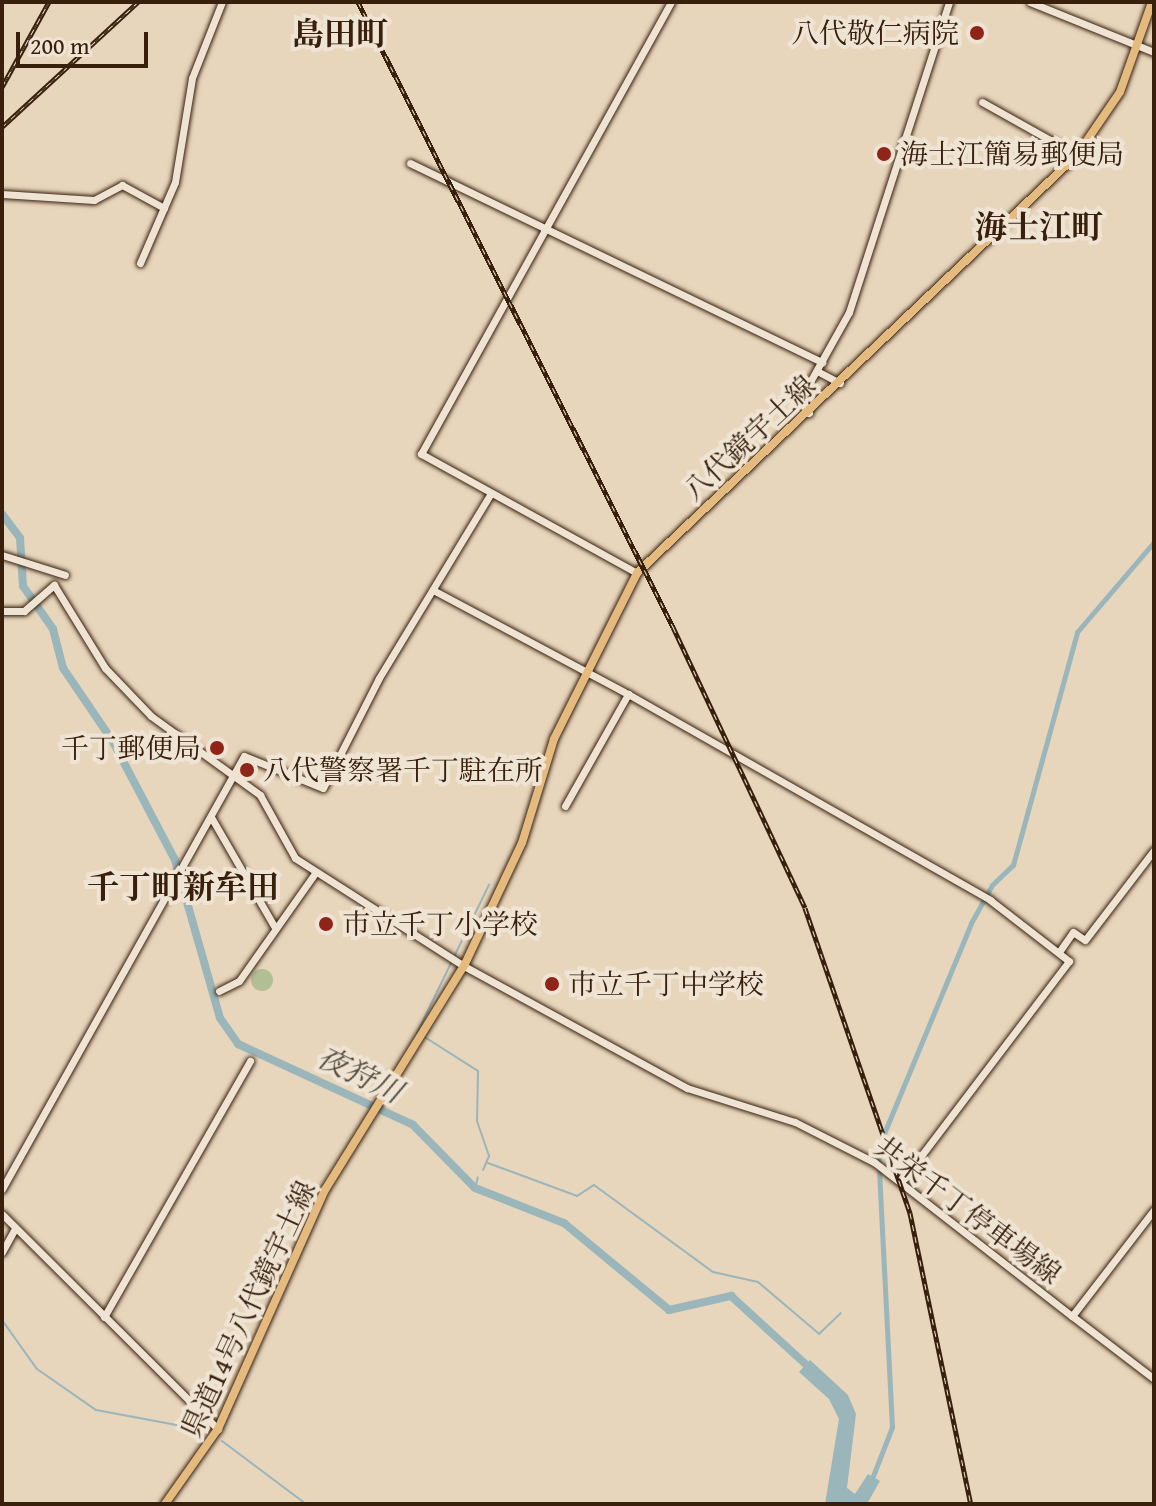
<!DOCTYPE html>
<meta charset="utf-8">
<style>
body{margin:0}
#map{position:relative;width:1156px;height:1506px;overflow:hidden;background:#e7d5bc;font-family:"Gentium Book Plus","Noto Serif JP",serif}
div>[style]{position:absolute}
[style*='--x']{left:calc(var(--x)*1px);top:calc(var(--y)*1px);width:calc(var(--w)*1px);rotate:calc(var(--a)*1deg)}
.green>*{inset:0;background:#b2be93}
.round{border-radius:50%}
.water>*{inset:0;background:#9ab6ba}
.stream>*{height:2px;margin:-1px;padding:0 1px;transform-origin:1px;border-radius:1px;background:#9ab6ba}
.canal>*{height:5px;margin:-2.5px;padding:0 2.5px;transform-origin:2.5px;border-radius:2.5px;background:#9ab6ba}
.river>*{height:8px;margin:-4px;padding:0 4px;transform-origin:4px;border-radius:4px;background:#9ab6ba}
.roads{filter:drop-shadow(0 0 2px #38200d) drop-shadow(0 0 2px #38200d)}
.secondary>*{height:7px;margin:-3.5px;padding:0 3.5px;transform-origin:3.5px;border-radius:3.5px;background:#efe4d3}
.primary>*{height:8px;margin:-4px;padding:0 4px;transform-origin:4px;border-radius:4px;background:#e4ba7e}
.rail>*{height:5px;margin-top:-2.5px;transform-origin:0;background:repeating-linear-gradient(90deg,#efe4d3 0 6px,#38200d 0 12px);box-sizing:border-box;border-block:2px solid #38200d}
.dots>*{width:22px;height:22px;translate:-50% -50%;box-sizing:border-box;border:4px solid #efe4d3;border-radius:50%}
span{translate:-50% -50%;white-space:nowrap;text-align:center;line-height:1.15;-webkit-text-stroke:8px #efe4d3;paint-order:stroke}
.poi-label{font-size:28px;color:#38200d}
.right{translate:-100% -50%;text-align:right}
.left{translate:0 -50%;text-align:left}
.street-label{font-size:28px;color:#38200d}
.water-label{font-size:30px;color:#554d41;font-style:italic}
.quarter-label{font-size:32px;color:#38200d;font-weight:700}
.frame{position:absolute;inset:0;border:4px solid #38200d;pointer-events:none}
.scale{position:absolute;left:16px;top:32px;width:132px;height:36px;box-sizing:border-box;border:4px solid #38200d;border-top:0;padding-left:10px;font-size:24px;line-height:28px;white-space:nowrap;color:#38200d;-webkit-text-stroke:6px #efe4d3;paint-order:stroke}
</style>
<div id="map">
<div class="green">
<i class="round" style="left:251px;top:969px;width:22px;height:22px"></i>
</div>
<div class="water">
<i style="clip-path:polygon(810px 1360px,848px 1395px,856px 1414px,847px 1488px,855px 1494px,868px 1474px,880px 1481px,867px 1504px,825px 1504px,839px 1419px,829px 1399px,799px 1372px)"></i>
</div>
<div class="stream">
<i style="--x:417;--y:1033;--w:165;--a:-64.1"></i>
<i style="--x:423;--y:1036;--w:65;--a:32.5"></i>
<i style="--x:478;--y:1071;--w:50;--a:91.1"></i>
<i style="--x:477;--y:1121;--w:37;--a:71"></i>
<i style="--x:489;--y:1156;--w:15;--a:113"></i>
<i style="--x:488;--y:1163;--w:95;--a:20.3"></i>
<i style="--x:577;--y:1196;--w:20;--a:-33"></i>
<i style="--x:594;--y:1185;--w:147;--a:36.2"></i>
<i style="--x:713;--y:1272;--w:46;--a:12.5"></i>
<i style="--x:758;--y:1282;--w:80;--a:40.4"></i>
<i style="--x:819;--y:1334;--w:30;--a:-44"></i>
<i style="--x:475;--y:1188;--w:11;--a:-75"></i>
<i style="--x:2;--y:1320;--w:60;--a:54.5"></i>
<i style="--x:37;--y:1369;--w:72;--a:34.8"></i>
<i style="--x:96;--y:1410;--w:115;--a:10.5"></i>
<i style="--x:222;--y:1441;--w:105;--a:36.9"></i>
</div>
<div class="canal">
<i style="--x:871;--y:1481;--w:58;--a:-68.7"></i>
<i style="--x:892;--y:1427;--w:279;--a:-92.9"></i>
<i style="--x:878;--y:1148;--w:243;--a:-67.5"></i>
<i style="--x:971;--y:923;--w:43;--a:-61.1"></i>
<i style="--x:992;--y:885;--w:29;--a:-44"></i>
<i style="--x:1013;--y:865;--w:242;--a:-74.6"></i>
<i style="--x:1077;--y:632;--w:118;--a:-49.5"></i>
</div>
<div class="river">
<i style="--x:2;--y:514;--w:30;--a:53"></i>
<i style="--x:20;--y:538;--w:48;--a:86.4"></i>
<i style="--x:23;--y:586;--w:52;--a:55.1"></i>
<i style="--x:53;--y:629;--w:40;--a:75.6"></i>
<i style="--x:63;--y:668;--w:87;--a:55.8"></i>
<i style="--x:112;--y:740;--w:136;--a:62.3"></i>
<i style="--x:175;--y:860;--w:164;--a:74.1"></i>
<i style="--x:220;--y:1018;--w:32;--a:55"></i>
<i style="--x:238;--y:1044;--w:193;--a:24.8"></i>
<i style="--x:413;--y:1125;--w:88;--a:45.5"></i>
<i style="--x:475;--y:1188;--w:96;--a:21.5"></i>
<i style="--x:564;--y:1223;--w:136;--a:39.6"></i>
<i style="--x:669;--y:1310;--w:64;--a:-12.7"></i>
<i style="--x:731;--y:1296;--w:111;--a:42.4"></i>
</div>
<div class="roads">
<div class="secondary">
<i style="--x:1030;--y:2;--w:134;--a:22"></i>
<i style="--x:982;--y:102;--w:109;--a:29.2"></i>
<i style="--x:410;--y:163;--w:458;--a:25.8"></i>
<i style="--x:2;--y:194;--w:92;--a:3.7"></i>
<i style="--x:94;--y:200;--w:32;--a:-28"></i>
<i style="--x:122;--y:185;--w:48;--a:28.7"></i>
<i style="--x:140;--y:263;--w:88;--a:-66.6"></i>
<i style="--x:175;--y:182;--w:105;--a:-80.7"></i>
<i style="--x:192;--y:78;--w:82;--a:-68.5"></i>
<i style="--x:817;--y:371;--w:26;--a:28"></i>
<i style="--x:809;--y:413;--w:17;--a:-118"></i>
<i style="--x:801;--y:398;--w:98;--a:-60.8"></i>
<i style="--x:849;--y:312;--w:326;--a:-72.1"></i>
<i style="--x:2;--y:555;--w:66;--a:17.6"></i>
<i style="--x:637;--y:573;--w:247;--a:-151.1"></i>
<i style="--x:421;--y:454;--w:517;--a:-61.05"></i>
<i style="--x:433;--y:590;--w:217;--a:28.1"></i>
<i style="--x:2;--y:611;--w:22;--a:0"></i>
<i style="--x:24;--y:611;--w:40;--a:-41"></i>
<i style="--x:54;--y:585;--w:97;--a:58.4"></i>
<i style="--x:105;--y:668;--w:66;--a:46.2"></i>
<i style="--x:151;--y:716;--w:135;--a:35.9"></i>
<i style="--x:260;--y:795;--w:72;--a:60.9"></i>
<i style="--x:295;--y:858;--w:201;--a:32.6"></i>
<i style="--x:464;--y:966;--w:254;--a:28.7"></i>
<i style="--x:687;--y:1088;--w:113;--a:17.5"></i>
<i style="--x:795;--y:1122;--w:89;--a:26.9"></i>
<i style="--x:874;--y:1162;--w:251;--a:37.9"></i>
<i style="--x:1072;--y:1316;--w:134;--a:-52.3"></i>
<i style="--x:565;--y:806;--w:129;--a:-60.6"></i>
<i style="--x:628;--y:694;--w:417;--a:29.6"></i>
<i style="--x:990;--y:900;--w:100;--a:37.7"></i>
<i style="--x:1069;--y:961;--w:278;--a:127.2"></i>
<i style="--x:211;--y:817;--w:126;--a:60"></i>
<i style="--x:1059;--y:952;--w:24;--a:-55"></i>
<i style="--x:1073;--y:932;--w:14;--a:34"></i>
<i style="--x:1085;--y:940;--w:113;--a:-52.5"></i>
<i style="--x:219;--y:991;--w:22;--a:-27"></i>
<i style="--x:239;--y:981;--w:133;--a:-54.8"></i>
<i style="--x:2;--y:1189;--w:496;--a:-60.8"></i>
<i style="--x:244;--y:756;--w:85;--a:22.1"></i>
<i style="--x:323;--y:788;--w:123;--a:-63"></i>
<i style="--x:379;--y:678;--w:216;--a:-58.8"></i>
<i style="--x:2;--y:1214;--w:305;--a:44.9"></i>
<i style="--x:2;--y:1252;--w:26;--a:-61"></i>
<i style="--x:1072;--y:1316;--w:103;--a:37.5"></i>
<i style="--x:104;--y:1317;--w:295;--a:-60.3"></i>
</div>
<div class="primary">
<i style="--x:165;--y:1504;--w:92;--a:-54.8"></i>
<i style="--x:218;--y:1429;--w:262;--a:-65.9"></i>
<i style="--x:325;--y:1190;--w:264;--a:-58.2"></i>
<i style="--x:464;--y:966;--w:136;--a:-64.8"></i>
<i style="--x:522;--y:843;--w:109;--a:-72.9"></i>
<i style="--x:554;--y:739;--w:186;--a:-63.4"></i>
<i style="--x:637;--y:573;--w:607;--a:-43.53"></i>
<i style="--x:1077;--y:155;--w:76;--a:-55.7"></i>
<i style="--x:1120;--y:92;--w:96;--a:-70.4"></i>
</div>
</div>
<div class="rail">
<i style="--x:358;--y:2;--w:700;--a:63.25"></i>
<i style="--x:673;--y:627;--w:310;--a:64.8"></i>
<i style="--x:805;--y:908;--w:323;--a:71"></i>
<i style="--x:910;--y:1213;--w:297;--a:78.2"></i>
<i style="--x:2;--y:87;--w:97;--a:-61.1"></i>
<i style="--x:2;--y:127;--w:185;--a:-42.6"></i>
</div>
<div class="dots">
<i style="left:977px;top:33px;background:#8f2418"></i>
<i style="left:884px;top:154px;background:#8f2418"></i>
<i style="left:217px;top:748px;background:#8f2418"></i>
<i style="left:247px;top:770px;background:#8f2418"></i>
<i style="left:326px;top:924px;background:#8f2418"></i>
<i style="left:552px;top:984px;background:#8f2418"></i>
</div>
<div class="poi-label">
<span class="right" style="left:959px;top:33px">八代敬仁病院</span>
<span class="left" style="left:900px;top:154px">海士江簡易郵便局</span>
<span class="right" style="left:201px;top:748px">千丁郵便局</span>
<span class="left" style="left:263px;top:770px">八代警察署千丁駐在所</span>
<span class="left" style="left:342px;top:924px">市立千丁小学校</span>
<span class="left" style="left:568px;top:984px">市立千丁中学校</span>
</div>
<div class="street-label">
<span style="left:749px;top:438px;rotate:-43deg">八代鏡宇土線</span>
<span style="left:968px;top:1210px;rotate:37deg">共栄千丁停車場線</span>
<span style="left:248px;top:1309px;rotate:-65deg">県道14号八代鏡宇土線</span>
</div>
<div class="water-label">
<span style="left:360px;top:1074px;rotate:26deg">夜狩川</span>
</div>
<div class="quarter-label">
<span style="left:340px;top:34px">島田町</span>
<span style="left:1039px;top:227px">海士江町</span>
<span style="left:183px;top:887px">千丁町新牟田</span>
</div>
<div class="frame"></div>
<div class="scale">200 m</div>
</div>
